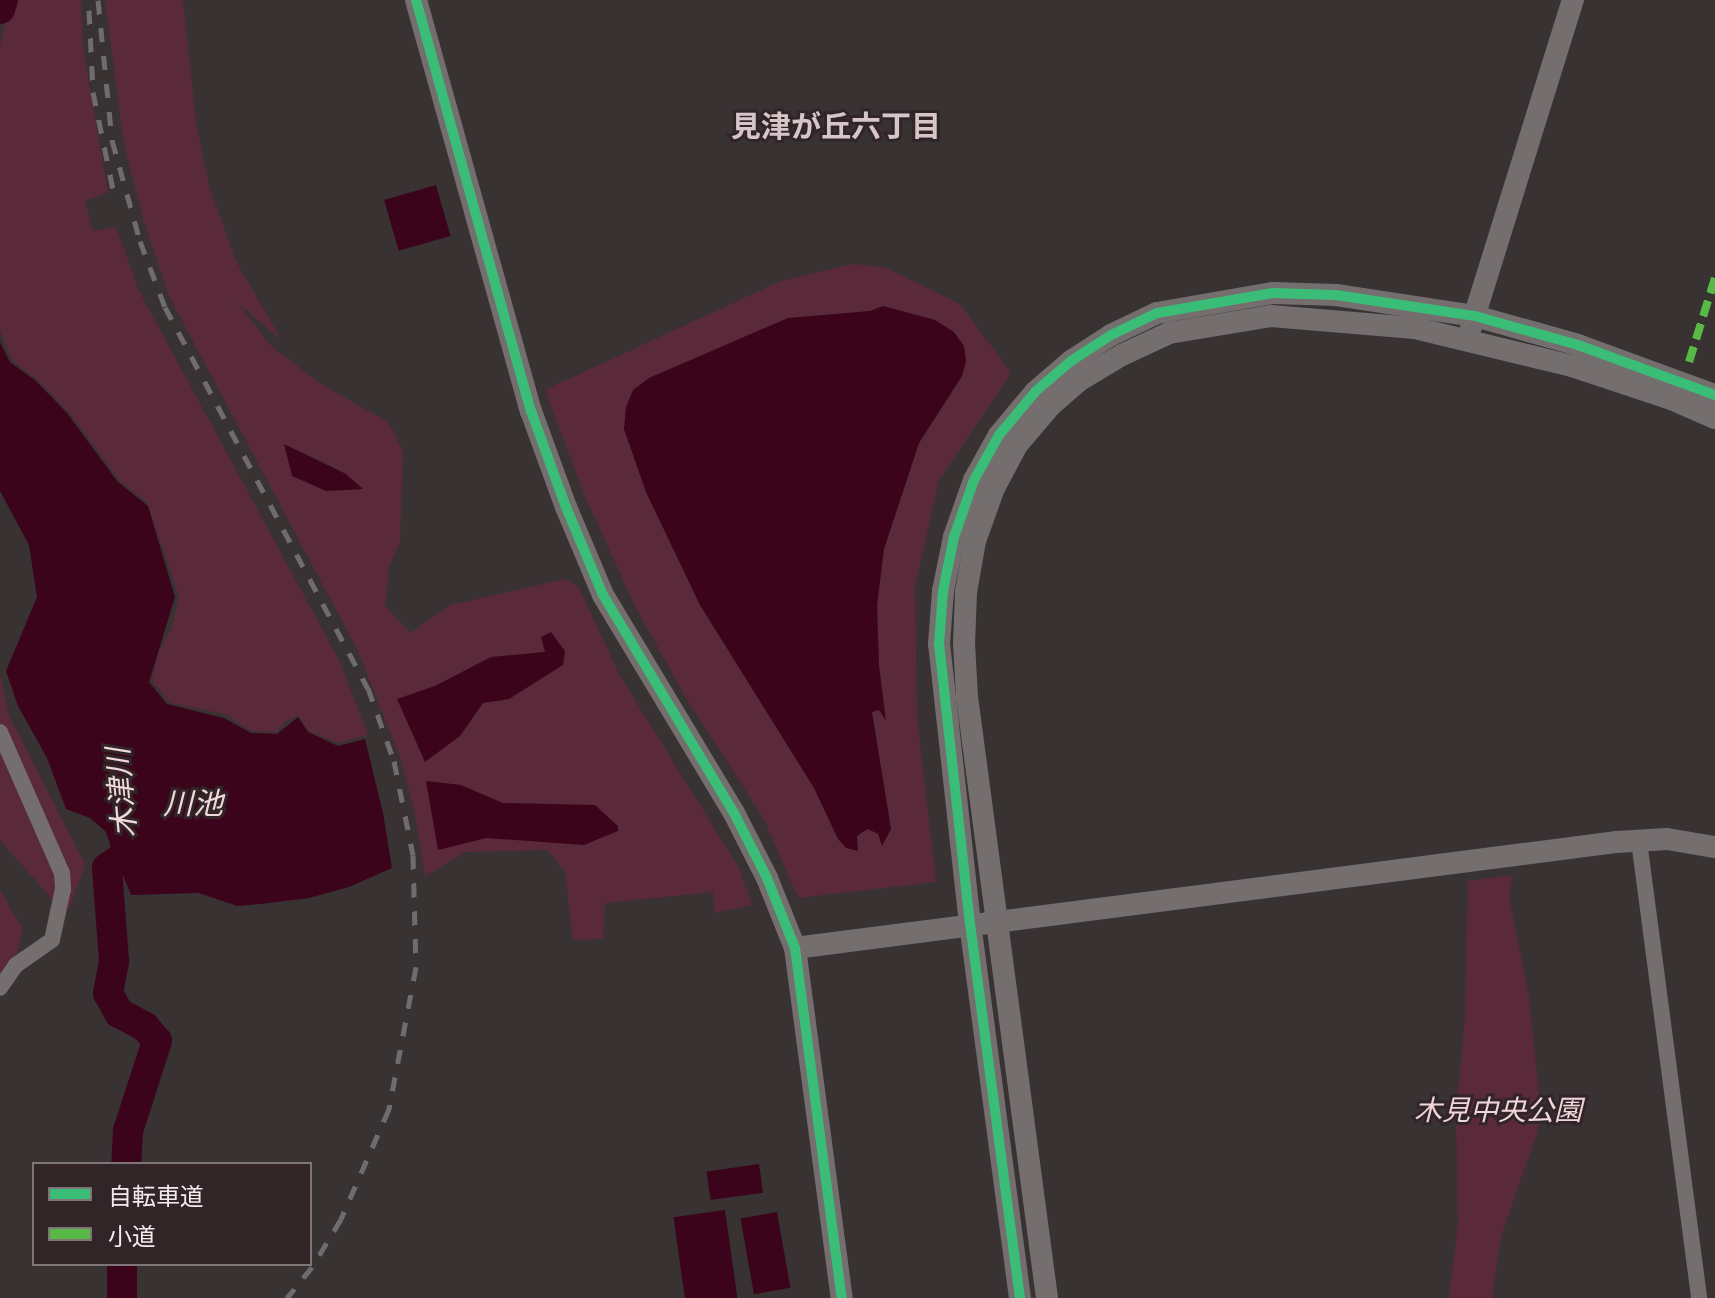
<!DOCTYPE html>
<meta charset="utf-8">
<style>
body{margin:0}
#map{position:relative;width:1715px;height:1298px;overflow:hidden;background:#383233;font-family:"Noto Serif","Noto Sans JP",serif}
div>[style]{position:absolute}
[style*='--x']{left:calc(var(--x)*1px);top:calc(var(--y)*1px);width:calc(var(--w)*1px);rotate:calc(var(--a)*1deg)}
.green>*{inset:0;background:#5b2a3a}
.water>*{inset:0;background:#3c041b;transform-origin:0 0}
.river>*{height:30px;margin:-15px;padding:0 15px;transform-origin:15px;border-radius:15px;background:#3c041b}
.street>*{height:16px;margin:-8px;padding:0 8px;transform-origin:8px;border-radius:8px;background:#746e6f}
.secondary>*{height:22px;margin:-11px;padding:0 11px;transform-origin:11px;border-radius:11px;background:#746e6f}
.rail>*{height:5px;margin-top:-2.5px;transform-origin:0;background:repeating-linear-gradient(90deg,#706c6d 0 14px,transparent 0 28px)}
.quiet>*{height:8px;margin-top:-4px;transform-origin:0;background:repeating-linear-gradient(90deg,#58b947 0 16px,transparent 0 24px)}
.cycleway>*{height:10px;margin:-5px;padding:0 5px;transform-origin:5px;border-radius:5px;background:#3abd76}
span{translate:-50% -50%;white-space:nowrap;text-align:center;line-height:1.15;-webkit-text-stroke:6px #312528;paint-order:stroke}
.park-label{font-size:28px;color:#f0d6dc;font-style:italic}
.neighbourhood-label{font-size:30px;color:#d6c5c9;font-weight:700}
.water-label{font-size:30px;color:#f1d8dd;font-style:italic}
.legend{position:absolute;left:32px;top:1162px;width:280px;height:104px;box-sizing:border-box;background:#312528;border:2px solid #7f7476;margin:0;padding:10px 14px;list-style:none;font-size:24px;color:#f3eaec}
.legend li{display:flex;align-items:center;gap:16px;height:40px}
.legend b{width:40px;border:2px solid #7f7476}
</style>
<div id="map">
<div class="green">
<i style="clip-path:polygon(11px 0,81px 0,83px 49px,108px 192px,85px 201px,93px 231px,116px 227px,139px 291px,339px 660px,368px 735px,338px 743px,309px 731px,298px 715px,286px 721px,277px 732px,251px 731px,225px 714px,170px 703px,152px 680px,159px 651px,172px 628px,179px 596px,147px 502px,120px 481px,71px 415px,38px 380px,13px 361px,0 331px,0 46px)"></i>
<i style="clip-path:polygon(evenodd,105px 0,183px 0,196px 122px,209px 186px,236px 261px,281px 339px,238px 303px,271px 346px,321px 384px,388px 422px,403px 451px,400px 541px,389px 567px,385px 606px,410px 633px,451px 605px,565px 579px,578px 586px,620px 676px,739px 868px,752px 905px,715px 913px,713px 892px,605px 903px,603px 939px,573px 940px,565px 872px,548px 850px,466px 852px,425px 876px,413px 805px,400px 757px,358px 651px,169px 296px,144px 222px,124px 144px,105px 0,285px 445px,319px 460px,346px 474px,293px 476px,285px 445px,105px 0,545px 652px,526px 686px,509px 699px,483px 703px,460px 736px,443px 748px,418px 749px,416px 735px,398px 699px,435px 686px,491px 657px,545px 652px)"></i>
<i style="clip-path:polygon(evenodd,853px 264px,884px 267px,960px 304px,1011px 373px,939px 480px,915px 586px,917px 717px,936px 882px,798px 898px,764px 819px,685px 696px,635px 606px,584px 494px,545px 390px,781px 281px,853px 264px,883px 306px,935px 320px,962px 376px,919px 443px,884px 549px,877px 604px,879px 666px,885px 718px,879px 709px,872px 712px,891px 829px,882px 844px,879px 834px,868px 829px,857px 836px,857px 842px,838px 839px,814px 788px,700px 605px,646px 492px,624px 429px,626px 407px,650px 378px,788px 318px,870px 311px,883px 306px)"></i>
<i style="clip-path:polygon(0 674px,9px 716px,85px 864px,69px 910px,52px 899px,0 840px)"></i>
<i style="clip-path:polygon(1513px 875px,1509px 897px,1529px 996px,1540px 1105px,1538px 1130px,1501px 1236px,1492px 1298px,1449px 1298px,1458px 1224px,1456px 1115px,1465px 1017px,1468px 881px)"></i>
<i style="clip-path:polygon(0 890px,22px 928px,18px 951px,0 977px)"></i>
</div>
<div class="water">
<i style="left:436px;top:185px;width:53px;height:54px;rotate:74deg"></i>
<i style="clip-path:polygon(883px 306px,935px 320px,954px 332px,964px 346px,966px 362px,962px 376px,919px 443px,884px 549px,877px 605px,879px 666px,886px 721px,879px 710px,872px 712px,891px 829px,882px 846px,878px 834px,868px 829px,863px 832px,857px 836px,858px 851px,846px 848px,838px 839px,814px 788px,700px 605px,646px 492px,624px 429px,626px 407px,633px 390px,649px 378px,788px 318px,870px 311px)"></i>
<i style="clip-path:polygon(0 342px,10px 362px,36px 381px,67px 413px,117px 481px,148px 506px,175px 597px,149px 682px,167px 704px,224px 718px,251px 733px,277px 734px,298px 717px,308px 732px,338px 746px,365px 739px,383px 813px,392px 868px,349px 887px,309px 898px,261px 904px,237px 906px,199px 893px,131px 895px,105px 831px,90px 818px,66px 809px,47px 758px,18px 706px,6px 671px,37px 597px,29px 545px,0 491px)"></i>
<i style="clip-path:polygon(284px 444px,346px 474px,363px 489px,326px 491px,292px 476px)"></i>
<i style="clip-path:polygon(551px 632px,565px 651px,563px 665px,509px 699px,483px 703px,460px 736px,425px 762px,397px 699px,435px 686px,491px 657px,545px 652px,541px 637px)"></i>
<i style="clip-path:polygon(426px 781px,461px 785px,503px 803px,595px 805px,618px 826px,618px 831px,584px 845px,486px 838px,438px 850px)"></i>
<i style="left:759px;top:1164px;width:29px;height:53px;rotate:82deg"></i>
<i style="left:725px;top:1210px;width:89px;height:52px;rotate:82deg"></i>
<i style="left:777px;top:1212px;width:77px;height:37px;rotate:80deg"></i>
</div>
<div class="river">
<i style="--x:0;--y:9;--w:9;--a:-72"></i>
<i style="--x:124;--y:830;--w:25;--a:85"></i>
<i style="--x:126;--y:855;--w:23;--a:146"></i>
<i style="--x:107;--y:868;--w:94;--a:85.7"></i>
<i style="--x:114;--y:962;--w:32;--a:101"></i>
<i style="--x:108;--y:993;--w:23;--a:61"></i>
<i style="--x:119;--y:1013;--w:30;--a:28"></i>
<i style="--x:145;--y:1027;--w:18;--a:49"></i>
<i style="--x:157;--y:1041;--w:95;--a:107.9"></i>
<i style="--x:128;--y:1131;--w:33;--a:93"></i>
<i style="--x:122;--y:1264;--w:34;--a:90"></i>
</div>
<div class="street">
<i style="--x:0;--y:732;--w:154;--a:66.3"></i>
<i style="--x:62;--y:873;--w:16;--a:86"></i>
<i style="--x:63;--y:889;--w:52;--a:102.2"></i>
<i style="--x:52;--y:940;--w:44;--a:145.2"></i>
<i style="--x:16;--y:965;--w:28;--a:125"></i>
<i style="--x:1639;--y:841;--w:461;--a:82.5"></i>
</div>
<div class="secondary">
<i style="--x:416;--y:0;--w:427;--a:74.4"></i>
<i style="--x:531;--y:411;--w:102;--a:70"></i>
<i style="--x:566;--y:507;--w:95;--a:67.2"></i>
<i style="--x:603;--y:595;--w:254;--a:59"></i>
<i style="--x:734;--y:813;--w:73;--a:63.1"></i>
<i style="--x:767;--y:878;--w:75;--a:68.2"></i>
<i style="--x:795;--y:948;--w:353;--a:82.4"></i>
<i style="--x:1471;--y:327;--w:343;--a:-72.7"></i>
<i style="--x:795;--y:948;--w:829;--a:-7.35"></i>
<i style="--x:1617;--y:842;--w:50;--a:-3.4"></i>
<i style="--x:1667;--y:839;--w:49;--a:9.5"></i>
<i style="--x:1020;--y:1298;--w:377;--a:-97.6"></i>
<i style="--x:970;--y:924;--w:282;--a:-96.3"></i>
<i style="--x:939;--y:644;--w:53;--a:-85.7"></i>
<i style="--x:943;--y:591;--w:55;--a:-78.5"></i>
<i style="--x:954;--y:537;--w:60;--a:-70.7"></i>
<i style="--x:974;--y:480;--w:51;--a:-60.9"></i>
<i style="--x:999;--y:435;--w:57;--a:-49.9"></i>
<i style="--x:1036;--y:391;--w:46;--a:-40.6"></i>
<i style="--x:1071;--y:361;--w:48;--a:-33"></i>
<i style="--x:1111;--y:335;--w:51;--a:-25.6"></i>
<i style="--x:1157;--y:313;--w:118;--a:-9.8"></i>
<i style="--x:1273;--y:293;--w:63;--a:1.8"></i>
<i style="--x:1336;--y:295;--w:141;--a:8.6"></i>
<i style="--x:1475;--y:316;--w:107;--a:15.7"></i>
<i style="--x:1578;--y:345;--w:146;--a:20.1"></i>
<i style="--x:1047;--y:1298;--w:606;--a:-97.58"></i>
<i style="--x:967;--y:697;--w:53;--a:-93.2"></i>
<i style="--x:964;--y:644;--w:52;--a:-87.8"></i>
<i style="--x:966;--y:592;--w:52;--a:-80"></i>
<i style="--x:975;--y:541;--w:56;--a:-70.3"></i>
<i style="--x:994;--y:488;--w:49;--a:-61.9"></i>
<i style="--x:1017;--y:445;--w:51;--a:-49.8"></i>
<i style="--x:1050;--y:406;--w:40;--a:-41"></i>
<i style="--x:1080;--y:380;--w:49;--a:-30.8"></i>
<i style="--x:1122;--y:355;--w:52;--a:-25.1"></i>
<i style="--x:1169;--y:333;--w:103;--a:-9.5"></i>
<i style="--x:1271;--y:316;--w:144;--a:4.8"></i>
<i style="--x:1415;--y:328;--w:162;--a:13.6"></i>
<i style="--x:1572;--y:366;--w:104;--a:18.4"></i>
<i style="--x:1671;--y:399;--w:48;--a:23.4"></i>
</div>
<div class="rail">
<i style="--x:98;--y:0;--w:141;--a:84.3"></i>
<i style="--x:112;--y:140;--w:105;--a:74.5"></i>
<i style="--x:140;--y:241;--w:71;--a:69.3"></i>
<i style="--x:165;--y:307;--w:432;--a:62"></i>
<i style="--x:368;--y:688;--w:77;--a:70.4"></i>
<i style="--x:394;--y:761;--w:96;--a:78.6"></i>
<i style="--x:413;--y:855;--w:112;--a:88.5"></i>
<i style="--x:416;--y:967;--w:145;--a:100.8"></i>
<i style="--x:389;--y:1109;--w:120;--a:113.6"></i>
<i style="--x:341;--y:1219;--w:56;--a:121.1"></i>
<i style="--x:312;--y:1267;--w:40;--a:129"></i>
<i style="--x:89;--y:10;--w:82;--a:87.2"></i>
<i style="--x:93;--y:92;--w:109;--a:78.4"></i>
</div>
<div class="quiet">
<i style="--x:1689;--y:362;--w:88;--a:-72.8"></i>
</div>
<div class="cycleway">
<i style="--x:416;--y:0;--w:427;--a:74.4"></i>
<i style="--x:531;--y:411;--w:102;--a:70"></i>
<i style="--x:566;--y:507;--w:95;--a:67.2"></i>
<i style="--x:603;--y:595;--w:254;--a:59"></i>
<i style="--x:734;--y:813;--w:73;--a:63.1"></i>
<i style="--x:767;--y:878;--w:75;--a:68.2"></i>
<i style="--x:795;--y:948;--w:353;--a:82.4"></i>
<i style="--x:1020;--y:1298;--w:377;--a:-97.6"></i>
<i style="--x:970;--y:924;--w:282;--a:-96.3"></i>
<i style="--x:939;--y:644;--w:53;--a:-85.7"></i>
<i style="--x:943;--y:591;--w:55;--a:-78.5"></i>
<i style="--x:954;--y:537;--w:60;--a:-70.7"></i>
<i style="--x:974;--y:480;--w:51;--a:-60.9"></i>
<i style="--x:999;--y:435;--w:57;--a:-49.9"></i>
<i style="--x:1036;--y:391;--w:46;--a:-40.6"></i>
<i style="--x:1071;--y:361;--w:48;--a:-33"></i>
<i style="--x:1111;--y:335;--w:51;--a:-25.6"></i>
<i style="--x:1157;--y:313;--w:118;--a:-9.8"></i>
<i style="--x:1273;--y:293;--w:63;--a:1.8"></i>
<i style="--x:1336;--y:295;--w:141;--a:8.6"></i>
<i style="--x:1475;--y:316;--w:107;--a:15.7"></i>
<i style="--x:1578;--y:345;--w:146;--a:20.1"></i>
</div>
<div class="park-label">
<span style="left:1498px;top:1109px">木見中央公園</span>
</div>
<div class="neighbourhood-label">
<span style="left:836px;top:126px">見津が丘六丁目</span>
</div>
<div class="water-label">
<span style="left:121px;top:793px;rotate:-95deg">木津川</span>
<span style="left:193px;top:803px">川池</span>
</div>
<ul class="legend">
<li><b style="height:10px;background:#3abd76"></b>自転車道</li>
<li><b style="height:10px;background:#58b947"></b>小道</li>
</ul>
</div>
